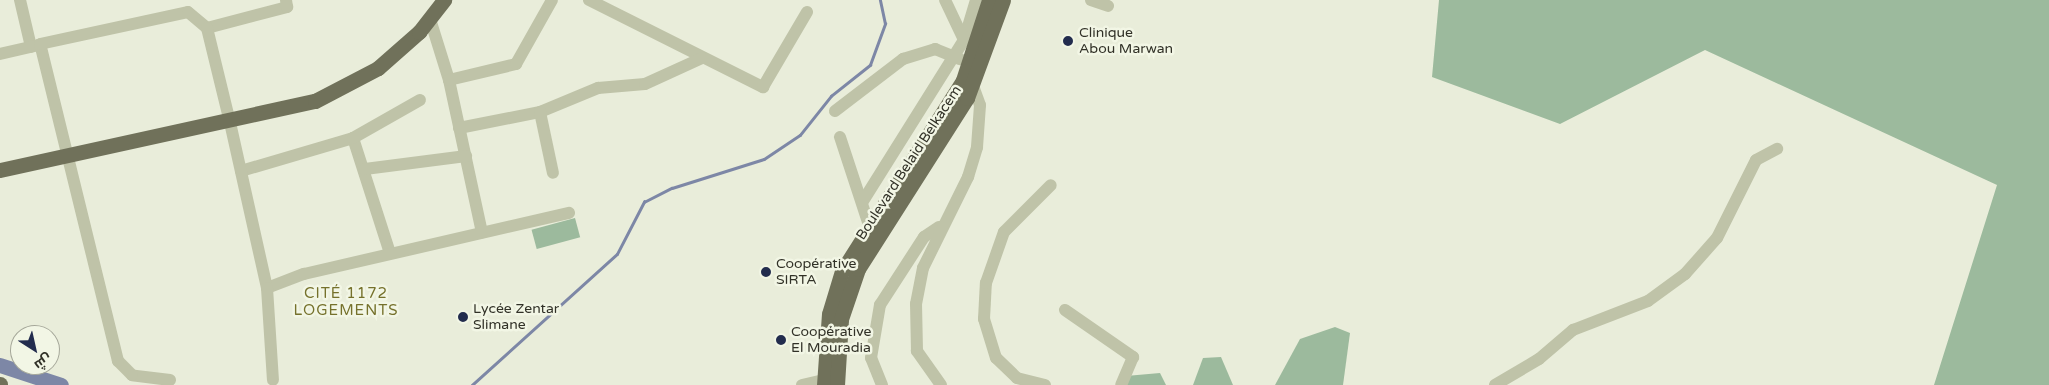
<!DOCTYPE html>
<meta charset="utf-8">
<style>
body{margin:0}
#map{position:relative;width:2049px;height:385px;overflow:hidden;background:#e9edda;font-family:"Varela Round",Cairo,sans-serif}
div>[style]{position:absolute}
[style*='--x']{left:calc(var(--x)*1px);top:calc(var(--y)*1px);width:calc(var(--w)*1px);rotate:calc(var(--a)*1deg)}
.green>*{inset:0;background:#9cba9d;transform-origin:0 0}
.stream>*{height:2.5px;margin:-1.25px;padding:0 1.25px;transform-origin:1.25px;border-radius:1.25px;background:#7d87a6}
.river>*{height:15px;margin:-7.5px;padding:0 7.5px;transform-origin:7.5px;border-radius:7.5px;background:#7d87a6}
.minor>*{height:12px;margin:-6px;padding:0 6px;transform-origin:6px;border-radius:6px;background:#bfc3a8}
.major>*{height:15px;margin:-7.5px;padding:0 7.5px;transform-origin:7.5px;border-radius:7.5px;background:#70715a}
.dots>*{width:14px;height:14px;translate:-50% -50%;box-sizing:border-box;border:2px solid #f2f6e5;border-radius:50%}
span{translate:-50% -50%;white-space:nowrap;text-align:center;line-height:1.15;-webkit-text-stroke:5px #f2f6e5;paint-order:stroke}
.poi-label{font-size:14px;color:#313127}
.left{translate:0 -50%;text-align:left}
.street-label{font-size:14px;color:#313127}
.neighbourhood-label{font-size:15px;color:#75712b;letter-spacing:1px}
.north{position:absolute;left:10px;top:325px;width:50px;height:50px;box-sizing:border-box;background:#f2f6e5;border:1px solid #a5a799;border-radius:50%;rotate:145deg;font-size:14px;font-weight:700;line-height:20px;text-align:center;color:#313127}
.north::after{content:'';display:block;margin:auto;width:18px;height:22px;background:#222c4d;clip-path:polygon(50% 0,100% 100%,50% 72%,0 100%)}
</style>
<div id="map">
<div class="green">
<i style="clip-path:polygon(1439px 0,2049px 0,2049px 385px,1934px 385px,1997px 185px,1705px 50px,1560px 124px,1432px 77px)"></i>
<i style="left:575px;top:218px;width:20px;height:45px;rotate:75deg"></i>
<i style="clip-path:polygon(1335px 327px,1350px 333px,1343px 385px,1275px 385px,1300px 339px)"></i>
<i style="clip-path:polygon(1221px 357px,1233px 385px,1193px 385px,1203px 358px)"></i>
<i style="clip-path:polygon(1160px 373px,1166px 385px,1122px 385px,1126px 376px)"></i>
</div>
<div class="stream">
<i style="--x:472;--y:385;--w:195;--a:-42.1"></i>
<i style="--x:617;--y:254;--w:59;--a:-62.6"></i>
<i style="--x:644;--y:202;--w:31;--a:-27"></i>
<i style="--x:672;--y:188;--w:96;--a:-17.5"></i>
<i style="--x:764;--y:159;--w:43;--a:-33.7"></i>
<i style="--x:800;--y:135;--w:50;--a:-51.5"></i>
<i style="--x:831;--y:96;--w:50;--a:-38.5"></i>
<i style="--x:870;--y:65;--w:44;--a:-69.9"></i>
<i style="--x:885;--y:24;--w:25;--a:-102"></i>
</div>
<div class="river">
<i style="--x:0;--y:365;--w:64;--a:18.2"></i>
</div>
<div class="minor">
<i style="--x:20;--y:0;--w:48;--a:76.8"></i>
<i style="--x:589;--y:0;--w:195;--a:26.6"></i>
<i style="--x:763;--y:87;--w:87;--a:-59.6"></i>
<i style="--x:1091;--y:0;--w:18;--a:19"></i>
<i style="--x:430;--y:19;--w:64;--a:72.7"></i>
<i style="--x:449;--y:80;--w:156;--a:77.8"></i>
<i style="--x:207;--y:28;--w:83;--a:-14.7"></i>
<i style="--x:287;--y:7;--w:7;--a:-98"></i>
<i style="--x:964;--y:40;--w:42;--a:-73.3"></i>
<i style="--x:0;--y:54;--w:40;--a:-13"></i>
<i style="--x:449;--y:80;--w:69;--a:-13.4"></i>
<i style="--x:516;--y:64;--w:73;--a:-60.6"></i>
<i style="--x:835;--y:111;--w:86;--a:-37.4"></i>
<i style="--x:903;--y:59;--w:34;--a:-17"></i>
<i style="--x:935;--y:49;--w:27;--a:22"></i>
<i style="--x:540;--y:112;--w:63;--a:-22.5"></i>
<i style="--x:598;--y:88;--w:47;--a:-4.9"></i>
<i style="--x:645;--y:84;--w:63;--a:-24.5"></i>
<i style="--x:459;--y:128;--w:83;--a:-11.2"></i>
<i style="--x:540;--y:112;--w:62;--a:78"></i>
<i style="--x:840;--y:137;--w:93;--a:71.8"></i>
<i style="--x:353;--y:138;--w:121;--a:72.2"></i>
<i style="--x:365;--y:169;--w:102;--a:-7.3"></i>
<i style="--x:241;--y:171;--w:117;--a:-16.4"></i>
<i style="--x:353;--y:138;--w:77;--a:-29.6"></i>
<i style="--x:863;--y:201;--w:190;--a:-57.9"></i>
<i style="--x:964;--y:40;--w:44;--a:-115.4"></i>
<i style="--x:267;--y:288;--w:40;--a:-21"></i>
<i style="--x:304;--y:274;--w:272;--a:-13"></i>
<i style="--x:1065;--y:310;--w:83;--a:34.7"></i>
<i style="--x:1133;--y:357;--w:30;--a:113"></i>
<i style="--x:170;--y:380;--w:38;--a:-173"></i>
<i style="--x:132;--y:375;--w:20;--a:-135"></i>
<i style="--x:118;--y:361;--w:326;--a:-103.8"></i>
<i style="--x:40;--y:44;--w:151;--a:-12.2"></i>
<i style="--x:188;--y:12;--w:25;--a:40"></i>
<i style="--x:207;--y:28;--w:93;--a:76.3"></i>
<i style="--x:229;--y:118;--w:174;--a:77.4"></i>
<i style="--x:267;--y:288;--w:92;--a:86.3"></i>
<i style="--x:802;--y:385;--w:22;--a:-13"></i>
<i style="--x:882;--y:385;--w:29;--a:-112"></i>
<i style="--x:871;--y:358;--w:54;--a:-80.4"></i>
<i style="--x:880;--y:305;--w:81;--a:-57.1"></i>
<i style="--x:924;--y:237;--w:18;--a:-34"></i>
<i style="--x:941;--y:385;--w:42;--a:-125.2"></i>
<i style="--x:917;--y:351;--w:47;--a:-91.2"></i>
<i style="--x:916;--y:304;--w:37;--a:-79"></i>
<i style="--x:923;--y:268;--w:102;--a:-63.7"></i>
<i style="--x:968;--y:177;--w:31;--a:-73"></i>
<i style="--x:977;--y:147;--w:42;--a:-85.9"></i>
<i style="--x:980;--y:105;--w:20;--a:-110"></i>
<i style="--x:1045;--y:385;--w:29;--a:-166"></i>
<i style="--x:1017;--y:378;--w:29;--a:-136"></i>
<i style="--x:996;--y:358;--w:41;--a:-107.1"></i>
<i style="--x:984;--y:319;--w:36;--a:-87"></i>
<i style="--x:986;--y:283;--w:54;--a:-70.6"></i>
<i style="--x:1004;--y:232;--w:66;--a:-45"></i>
<i style="--x:1495;--y:385;--w:51;--a:-30.6"></i>
<i style="--x:1539;--y:359;--w:45;--a:-40.5"></i>
<i style="--x:1573;--y:330;--w:80;--a:-21.1"></i>
<i style="--x:1648;--y:301;--w:46;--a:-36.1"></i>
<i style="--x:1685;--y:274;--w:48;--a:-48.4"></i>
<i style="--x:1717;--y:238;--w:87;--a:-63.4"></i>
<i style="--x:1756;--y:160;--w:24;--a:-28"></i>
</div>
<div class="major">
<i style="--x:0;--y:170;--w:322;--a:-12.4"></i>
<i style="--x:315;--y:101;--w:71;--a:-27.6"></i>
<i style="--x:378;--y:68;--w:55;--a:-41.3"></i>
<i style="--x:419;--y:32;--w:41;--a:-52"></i>
<i style="--x:0;--y:384;--w:1;--a:90"></i>
<i style="--x:824;--y:385;--w:71;--a:-86"></i>
<i style="--x:829;--y:314;--w:45;--a:-73.2"></i>
<i style="--x:842;--y:271;--w:226;--a:-57.6"></i>
<i style="--x:963;--y:80;--w:84;--a:-72"></i>
<i style="--x:837;--y:385;--w:66;--a:-86.5"></i>
<i style="--x:841;--y:319;--w:53;--a:-71.2"></i>
<i style="--x:858;--y:269;--w:203;--a:-57.5"></i>
<i style="--x:967;--y:98;--w:104;--a:-69.8"></i>
</div>
<div class="dots">
<i style="left:1068px;top:41px;background:#222c4d"></i>
<i style="left:766px;top:272px;background:#222c4d"></i>
<i style="left:463px;top:317px;background:#222c4d"></i>
<i style="left:781px;top:340px;background:#222c4d"></i>
</div>
<div class="poi-label">
<span class="left" style="left:1079px;top:41px">Clinique<br>Abou Marwan</span>
<span class="left" style="left:776px;top:272px">Coopérative<br>SIRTA</span>
<span class="left" style="left:473px;top:317px">Lycée Zentar<br>Slimane</span>
<span class="left" style="left:791px;top:340px">Coopérative<br>El Mouradia</span>
</div>
<div class="street-label">
<span style="left:909px;top:163px;rotate:-57deg">Boulevard Belaid Belkacem</span>
</div>
<div class="neighbourhood-label">
<span style="left:346px;top:302px">CITÉ 1172<br>LOGEMENTS</span>
</div>
<div class="north">ش</div>
</div>
